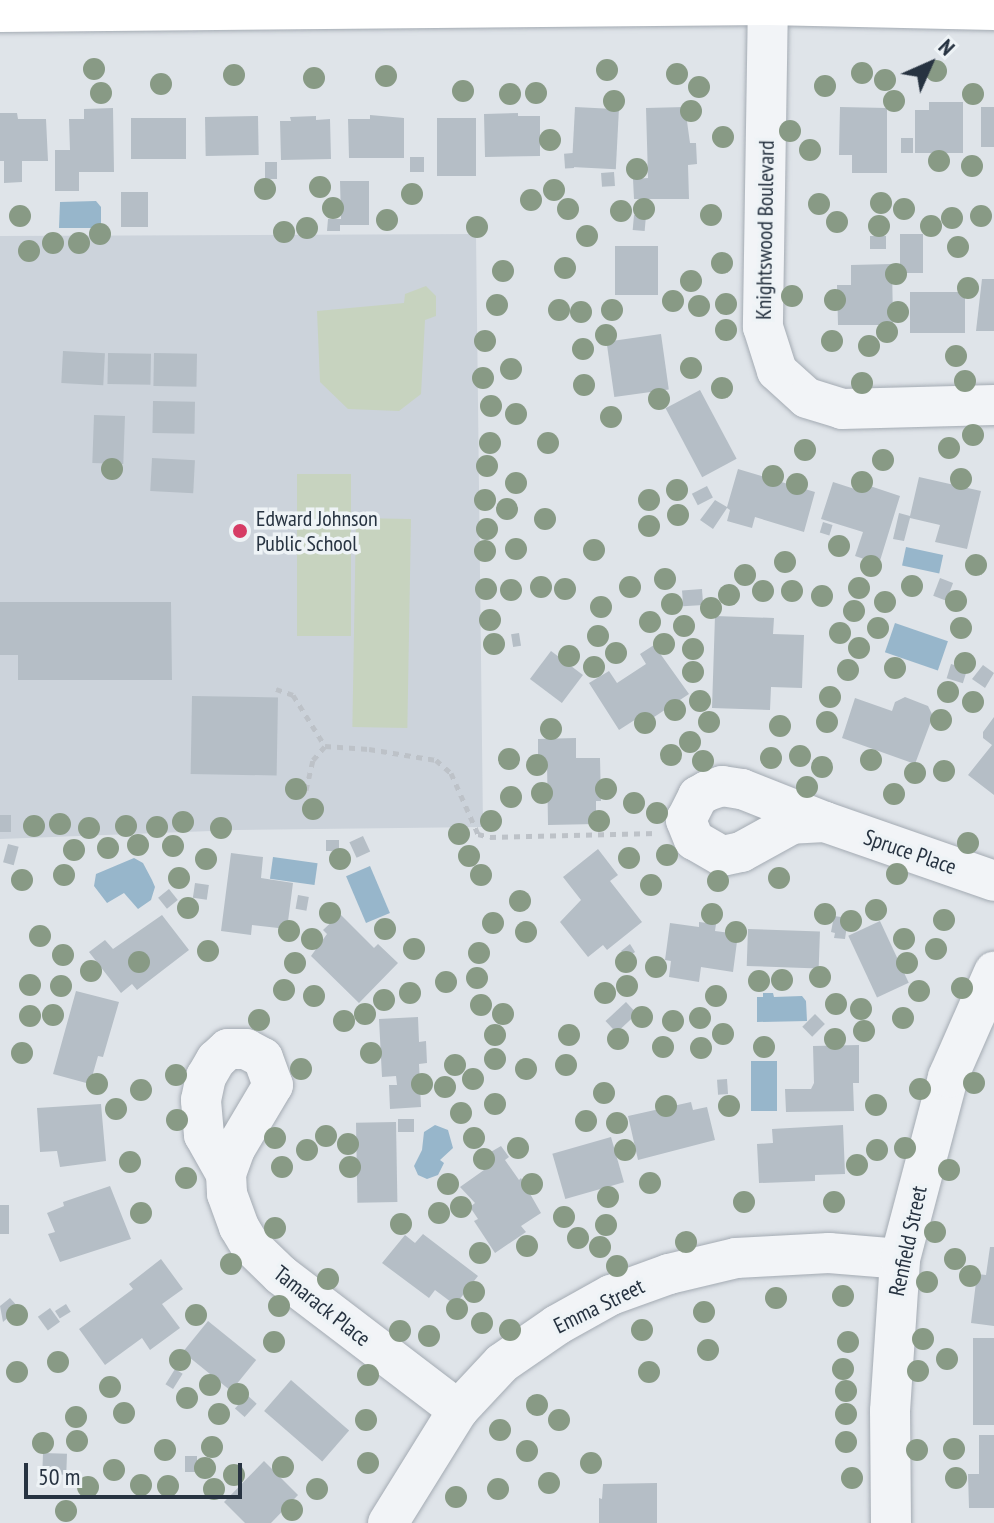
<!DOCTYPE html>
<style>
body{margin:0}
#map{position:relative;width:994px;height:1523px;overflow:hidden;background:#dfe4e9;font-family:"PT Sans Narrow",sans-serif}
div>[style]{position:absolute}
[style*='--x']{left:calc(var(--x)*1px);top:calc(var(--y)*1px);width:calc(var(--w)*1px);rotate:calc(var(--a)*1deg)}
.built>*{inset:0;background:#ccd3db}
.green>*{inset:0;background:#c7d3bf;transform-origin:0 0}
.water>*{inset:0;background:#97b6cb;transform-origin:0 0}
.building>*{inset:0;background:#b5bec6;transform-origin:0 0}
.path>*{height:5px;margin-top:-2.5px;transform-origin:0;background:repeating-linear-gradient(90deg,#bdc2c8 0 6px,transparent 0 12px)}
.roads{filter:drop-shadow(0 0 2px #a4abb3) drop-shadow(0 0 2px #a4abb3)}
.minor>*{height:40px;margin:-20px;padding:0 20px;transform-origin:20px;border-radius:20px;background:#f2f4f7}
.major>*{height:44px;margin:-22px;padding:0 22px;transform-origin:22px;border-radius:22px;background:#fff}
.trees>*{width:22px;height:22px;margin:-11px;border-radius:50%;background:#889a85}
.dots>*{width:22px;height:22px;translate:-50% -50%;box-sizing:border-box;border:4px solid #eef3f6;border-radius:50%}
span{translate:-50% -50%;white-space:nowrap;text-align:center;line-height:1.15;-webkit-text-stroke:7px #eef3f6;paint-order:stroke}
.street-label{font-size:22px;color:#273341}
.poi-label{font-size:22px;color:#273341}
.left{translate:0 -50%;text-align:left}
.north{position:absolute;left:890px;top:24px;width:80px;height:80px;-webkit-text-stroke:6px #eef3f6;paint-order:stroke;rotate:45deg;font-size:22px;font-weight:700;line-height:32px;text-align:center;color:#273341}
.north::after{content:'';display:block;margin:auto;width:28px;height:36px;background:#273341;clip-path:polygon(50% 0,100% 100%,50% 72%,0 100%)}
.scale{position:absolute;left:24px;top:1463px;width:218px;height:36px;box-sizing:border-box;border:4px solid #273341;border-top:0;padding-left:10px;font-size:24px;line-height:28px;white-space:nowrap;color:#273341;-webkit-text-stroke:6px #eef3f6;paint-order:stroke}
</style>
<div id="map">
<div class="built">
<i style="clip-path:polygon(476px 234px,483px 827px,237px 830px,0 839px,0 236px)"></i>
</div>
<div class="green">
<i style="clip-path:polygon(426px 286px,436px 296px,436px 316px,425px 320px,421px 394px,399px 411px,348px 409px,320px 382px,317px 311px,404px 303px,405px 294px)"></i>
<i style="left:297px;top:474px;width:54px;height:162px"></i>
<i style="left:356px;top:518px;width:55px;height:209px;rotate:1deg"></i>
</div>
<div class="water">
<i style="clip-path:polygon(96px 201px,101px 207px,101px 228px,59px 228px,60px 202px)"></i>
<i style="left:906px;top:547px;width:38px;height:19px;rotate:12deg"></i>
<i style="left:895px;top:623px;width:56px;height:31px;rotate:19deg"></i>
<i style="left:273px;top:857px;width:45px;height:22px;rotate:8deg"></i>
<i style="clip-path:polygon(134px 858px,143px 863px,152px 880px,155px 887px,151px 900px,138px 909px,124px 893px,107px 903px,94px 886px,96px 874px)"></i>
<i style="left:370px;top:866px;width:51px;height:26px;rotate:67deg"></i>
<i style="clip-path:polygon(763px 993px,773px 993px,774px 997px,802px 996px,806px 1001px,807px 1021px,757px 1022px,757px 997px,763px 997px)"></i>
<i style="left:751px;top:1061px;width:26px;height:50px"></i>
<i style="clip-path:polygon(435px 1125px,448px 1130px,453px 1148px,440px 1160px,444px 1163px,438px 1175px,427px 1179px,418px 1175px,414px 1166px,422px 1150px,424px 1132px)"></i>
</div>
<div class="building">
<i style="clip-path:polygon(929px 102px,963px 102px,963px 153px,915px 153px,915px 110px,929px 110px)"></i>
<i style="left:575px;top:107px;width:44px;height:60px;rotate:3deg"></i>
<i style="clip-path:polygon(685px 107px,690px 143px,696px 143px,697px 164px,688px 165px,689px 199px,634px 199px,633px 179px,648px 178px,646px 108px)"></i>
<i style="clip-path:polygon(840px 107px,887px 108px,887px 173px,852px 173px,852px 155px,839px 155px)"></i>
<i style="left:981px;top:107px;width:13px;height:40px"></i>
<i style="clip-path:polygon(113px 108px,114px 172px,79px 172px,79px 191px,55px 191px,55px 150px,70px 150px,69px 119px,84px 119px,84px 109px)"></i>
<i style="clip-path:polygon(0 113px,17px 113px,18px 119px,46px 119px,48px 161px,22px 161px,22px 182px,4px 183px,4px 161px,0 161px)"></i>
<i style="clip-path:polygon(518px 113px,518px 116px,540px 116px,540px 156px,485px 157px,484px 114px)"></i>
<i style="clip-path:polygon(370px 115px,404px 118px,404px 158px,349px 158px,348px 119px,370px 119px)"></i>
<i style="left:258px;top:116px;width:39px;height:53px;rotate:89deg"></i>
<i style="clip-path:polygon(316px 116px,316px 120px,330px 119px,331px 159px,281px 160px,280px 121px,291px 121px,290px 117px)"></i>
<i style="left:131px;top:118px;width:55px;height:41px"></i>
<i style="left:437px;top:118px;width:39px;height:58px"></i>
<i style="left:901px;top:138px;width:12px;height:15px"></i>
<i style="left:573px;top:153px;width:15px;height:9px;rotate:86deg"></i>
<i style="left:410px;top:157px;width:14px;height:15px"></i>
<i style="left:265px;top:162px;width:12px;height:17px"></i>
<i style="left:614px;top:172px;width:14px;height:13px;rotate:86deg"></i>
<i style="clip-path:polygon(340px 181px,369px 181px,369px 225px,340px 225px,340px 231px,327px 231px,328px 219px,341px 219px)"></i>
<i style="left:121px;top:192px;width:27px;height:35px"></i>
<i style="left:634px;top:215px;width:12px;height:15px;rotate:5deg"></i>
<i style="left:900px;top:234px;width:23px;height:39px"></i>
<i style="left:886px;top:236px;width:13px;height:16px;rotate:90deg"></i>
<i style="left:615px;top:246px;width:43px;height:49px"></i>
<i style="clip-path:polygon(892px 264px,893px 325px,838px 325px,837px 285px,851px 285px,851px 265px)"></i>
<i style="clip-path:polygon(982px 279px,994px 279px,994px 331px,976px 331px)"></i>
<i style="left:910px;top:292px;width:55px;height:41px"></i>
<i style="left:661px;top:334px;width:56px;height:55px;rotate:82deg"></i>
<i style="left:63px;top:351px;width:42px;height:32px;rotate:3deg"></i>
<i style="left:108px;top:353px;width:43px;height:31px;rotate:1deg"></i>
<i style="left:154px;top:353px;width:43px;height:33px;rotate:1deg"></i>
<i style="left:700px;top:390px;width:78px;height:39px;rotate:62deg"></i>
<i style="left:153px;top:401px;width:42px;height:32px;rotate:1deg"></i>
<i style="left:94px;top:415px;width:31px;height:48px;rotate:2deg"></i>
<i style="left:152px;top:458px;width:43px;height:33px;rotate:3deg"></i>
<i style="clip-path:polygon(738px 469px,815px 492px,804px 532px,755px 517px,752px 528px,727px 521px,730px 510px,727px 508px,713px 529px,700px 520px,715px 500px,727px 507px)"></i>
<i style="clip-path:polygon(919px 477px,981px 491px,967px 549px,935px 542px,940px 525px,910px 518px,904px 541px,893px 539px,899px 513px,910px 516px)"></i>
<i style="clip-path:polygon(833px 482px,864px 492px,867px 485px,900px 496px,879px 564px,855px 556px,863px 532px,821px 519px)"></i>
<i style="left:707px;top:486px;width:13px;height:17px;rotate:63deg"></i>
<i style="left:823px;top:522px;width:10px;height:11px;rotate:17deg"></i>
<i style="left:940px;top:578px;width:14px;height:19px;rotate:21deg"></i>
<i style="left:702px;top:589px;width:16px;height:20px;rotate:86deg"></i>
<i style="clip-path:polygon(0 602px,171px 602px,172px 680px,18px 680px,18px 655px,0 655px)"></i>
<i style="clip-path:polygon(715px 616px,774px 618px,773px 634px,804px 635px,802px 688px,771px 687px,770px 710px,712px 708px)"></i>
<i style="left:519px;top:633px;width:13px;height:8px;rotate:81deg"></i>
<i style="clip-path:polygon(654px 645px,689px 694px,648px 721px,644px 714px,619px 730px,589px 683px,609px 671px,617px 683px,646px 664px,640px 654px)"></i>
<i style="left:551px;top:651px;width:40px;height:35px;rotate:37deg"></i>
<i style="left:951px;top:664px;width:17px;height:15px;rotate:17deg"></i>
<i style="clip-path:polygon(983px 665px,994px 673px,985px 688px,972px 679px)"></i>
<i style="left:192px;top:696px;width:86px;height:78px;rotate:1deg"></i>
<i style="clip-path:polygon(905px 697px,928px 706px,933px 716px,915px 764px,842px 738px,855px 698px,892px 711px,895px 702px)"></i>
<i style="clip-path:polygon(994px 717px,994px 795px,968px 775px,992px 745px,983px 738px,983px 732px)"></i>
<i style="clip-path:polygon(576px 738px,576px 758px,600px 758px,601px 801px,596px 801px,596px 824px,548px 825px,547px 761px,538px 761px,538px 739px)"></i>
<i style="left:0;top:815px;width:11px;height:17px"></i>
<i style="left:363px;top:836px;width:17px;height:15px;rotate:65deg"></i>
<i style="left:326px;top:840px;width:13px;height:11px"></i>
<i style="left:8px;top:844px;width:11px;height:19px;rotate:15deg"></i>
<i style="clip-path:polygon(598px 849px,618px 875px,610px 881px,642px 922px,607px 950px,603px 945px,588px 957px,560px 922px,581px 900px,563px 877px)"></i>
<i style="clip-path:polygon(231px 853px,263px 857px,261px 878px,293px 883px,287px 929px,252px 925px,251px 935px,221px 931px)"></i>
<i style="left:195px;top:883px;width:14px;height:15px;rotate:8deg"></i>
<i style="left:169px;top:889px;width:14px;height:14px;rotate:51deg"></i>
<i style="left:298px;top:895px;width:11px;height:14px;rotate:10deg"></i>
<i style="clip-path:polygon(340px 914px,374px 948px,378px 944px,398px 963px,359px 1003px,311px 956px,327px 934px,323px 930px)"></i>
<i style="clip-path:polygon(162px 915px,189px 950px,137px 990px,132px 984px,121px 993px,89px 952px,105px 940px,113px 949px)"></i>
<i style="clip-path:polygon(834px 916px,848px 918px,845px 939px,834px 938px,835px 933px,831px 932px)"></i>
<i style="left:880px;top:921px;width:68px;height:35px;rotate:65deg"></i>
<i style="clip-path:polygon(699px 922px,716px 924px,715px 931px,738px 934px,733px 972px,701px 967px,699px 982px,669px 977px,671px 961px,665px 960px,670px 923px,699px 927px)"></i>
<i style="left:748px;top:929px;width:72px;height:37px;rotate:2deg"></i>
<i style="clip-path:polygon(630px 944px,635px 952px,627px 958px,621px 951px)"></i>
<i style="clip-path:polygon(76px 991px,119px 1002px,103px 1057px,98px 1056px,90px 1084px,53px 1074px)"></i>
<i style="left:626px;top:1002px;width:16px;height:28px;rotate:47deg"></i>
<i style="left:815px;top:1014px;width:14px;height:18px;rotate:45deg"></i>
<i style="clip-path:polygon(418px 1017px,419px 1042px,426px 1041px,427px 1063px,419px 1064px,421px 1107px,390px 1109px,389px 1085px,397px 1085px,396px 1076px,382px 1077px,379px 1019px)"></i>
<i style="clip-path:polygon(859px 1045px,859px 1083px,853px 1083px,854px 1111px,786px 1112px,785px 1089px,811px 1089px,814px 1083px,813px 1046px)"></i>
<i style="left:727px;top:1079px;width:15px;height:10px;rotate:86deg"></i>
<i style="clip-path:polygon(691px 1102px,693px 1110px,707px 1107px,715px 1140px,638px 1160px,628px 1116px)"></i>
<i style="clip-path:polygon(101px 1104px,106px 1161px,60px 1167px,57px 1151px,40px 1152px,37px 1108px)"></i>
<i style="left:398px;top:1119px;width:16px;height:13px"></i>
<i style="left:396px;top:1122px;width:80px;height:40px;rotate:89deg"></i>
<i style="clip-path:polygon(843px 1125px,845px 1174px,815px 1175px,815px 1181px,759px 1183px,757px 1144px,773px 1143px,772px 1129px)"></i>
<i style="left:611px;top:1137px;width:47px;height:61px;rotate:74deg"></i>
<i style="clip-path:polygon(501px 1146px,509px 1157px,505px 1160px,519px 1180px,521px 1178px,541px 1213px,521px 1226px,526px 1232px,495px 1253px,474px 1221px,478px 1219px,470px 1207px,475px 1203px,460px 1187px,484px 1170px,482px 1167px,493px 1160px,489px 1153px)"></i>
<i style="clip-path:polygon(110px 1186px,131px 1239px,60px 1262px,48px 1234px,55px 1232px,47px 1213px,64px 1206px,63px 1202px)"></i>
<i style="left:0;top:1205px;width:9px;height:29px"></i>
<i style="clip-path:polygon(423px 1234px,478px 1276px,455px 1305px,435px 1290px,429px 1298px,382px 1263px,405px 1235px,415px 1243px)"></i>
<i style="clip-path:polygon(990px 1247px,994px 1247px,994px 1326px,971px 1323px,977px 1274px,986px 1275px)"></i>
<i style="clip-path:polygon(161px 1259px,183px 1289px,162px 1304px,180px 1328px,150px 1350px,142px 1338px,105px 1365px,79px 1329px,133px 1289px,129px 1284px)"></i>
<i style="clip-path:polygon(10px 1298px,19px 1308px,3px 1322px,0 1306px)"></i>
<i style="left:66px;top:1304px;width:9px;height:13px;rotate:58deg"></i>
<i style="left:50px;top:1308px;width:17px;height:15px;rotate:54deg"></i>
<i style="left:208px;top:1321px;width:62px;height:40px;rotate:39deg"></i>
<i style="left:973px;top:1338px;width:21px;height:87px"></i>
<i style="left:175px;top:1369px;width:9px;height:18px;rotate:32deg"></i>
<i style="left:291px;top:1380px;width:77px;height:41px;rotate:41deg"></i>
<i style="left:247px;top:1395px;width:13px;height:18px;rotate:42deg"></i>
<i style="clip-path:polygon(979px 1435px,994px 1435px,994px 1508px,969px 1508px,968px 1474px,979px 1474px)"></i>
<i style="left:43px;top:1453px;width:24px;height:21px;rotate:2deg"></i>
<i style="left:185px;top:1456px;width:12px;height:16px"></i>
<i style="clip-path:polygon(264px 1461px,298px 1495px,271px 1523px,245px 1523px,224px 1502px)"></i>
<i style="clip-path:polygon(657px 1483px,657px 1523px,599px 1523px,599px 1498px,602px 1499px,603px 1484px)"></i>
</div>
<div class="path">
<i style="--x:276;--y:689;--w:18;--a:19"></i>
<i style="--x:293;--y:695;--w:60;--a:57.9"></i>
<i style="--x:306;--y:790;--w:31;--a:-77"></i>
<i style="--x:313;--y:760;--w:18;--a:-49"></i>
<i style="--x:325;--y:746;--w:44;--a:3.9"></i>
<i style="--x:369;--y:749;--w:68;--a:9.3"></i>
<i style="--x:436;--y:760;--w:20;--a:41"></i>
<i style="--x:451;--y:773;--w:67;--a:66.1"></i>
<i style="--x:478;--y:834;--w:12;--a:14"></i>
<i style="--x:490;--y:837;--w:167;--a:-1.4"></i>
</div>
<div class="roads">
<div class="minor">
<i style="--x:768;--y:0;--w:327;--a:90.9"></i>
<i style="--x:763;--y:327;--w:46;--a:72.3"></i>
<i style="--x:777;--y:371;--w:40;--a:42"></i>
<i style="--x:807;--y:398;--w:37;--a:17"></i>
<i style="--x:842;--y:409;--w:152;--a:-1.5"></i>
<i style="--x:825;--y:822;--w:33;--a:177"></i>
<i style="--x:792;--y:824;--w:58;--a:151.2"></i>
<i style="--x:741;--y:852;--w:19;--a:168"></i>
<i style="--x:722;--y:856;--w:32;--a:-150"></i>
<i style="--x:694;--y:840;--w:22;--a:-112"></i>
<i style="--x:686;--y:820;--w:27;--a:-63"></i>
<i style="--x:698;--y:796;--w:10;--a:-29"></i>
<i style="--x:707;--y:791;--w:16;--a:-18"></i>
<i style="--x:722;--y:786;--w:20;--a:9"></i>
<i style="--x:742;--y:789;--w:89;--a:21.7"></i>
<i style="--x:825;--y:822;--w:179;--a:19.2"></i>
<i style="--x:226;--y:1174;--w:45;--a:-119.4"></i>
<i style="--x:204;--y:1135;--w:35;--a:-95"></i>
<i style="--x:201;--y:1100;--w:24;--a:-78"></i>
<i style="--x:206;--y:1077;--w:20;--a:-60"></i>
<i style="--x:216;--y:1060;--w:16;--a:-43"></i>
<i style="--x:228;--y:1049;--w:18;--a:0"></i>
<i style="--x:246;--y:1049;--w:19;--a:28"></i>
<i style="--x:263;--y:1058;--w:29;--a:70"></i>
<i style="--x:273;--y:1085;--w:74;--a:120.7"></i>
<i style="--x:235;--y:1149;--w:27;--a:110"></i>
<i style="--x:226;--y:1174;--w:20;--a:87"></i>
<i style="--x:227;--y:1194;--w:35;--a:70"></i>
<i style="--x:239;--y:1227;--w:21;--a:59"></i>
<i style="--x:250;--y:1245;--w:43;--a:44.1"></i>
<i style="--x:281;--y:1275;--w:223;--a:37.3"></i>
<i style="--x:388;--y:1523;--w:133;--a:-58.2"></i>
<i style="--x:458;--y:1410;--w:64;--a:-46.9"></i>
<i style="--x:502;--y:1363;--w:67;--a:-34.6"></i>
<i style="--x:557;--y:1325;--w:62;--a:-29.1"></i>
<i style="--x:611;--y:1295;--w:62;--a:-19.9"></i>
<i style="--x:669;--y:1274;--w:69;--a:-13.4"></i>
<i style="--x:736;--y:1258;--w:93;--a:-3.1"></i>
<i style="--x:829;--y:1253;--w:71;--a:4.8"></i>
<i style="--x:891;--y:1523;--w:112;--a:-90.5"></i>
<i style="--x:890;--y:1411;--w:152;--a:-86.2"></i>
<i style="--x:900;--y:1259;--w:188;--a:-75.2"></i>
<i style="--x:948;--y:1077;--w:115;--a:-66.3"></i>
</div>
<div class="major">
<i style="--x:0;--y:10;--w:768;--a:-0.52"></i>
<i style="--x:768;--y:3;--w:226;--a:1.3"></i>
</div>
</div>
<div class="trees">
<i style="left:94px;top:69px"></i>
<i style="left:607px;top:70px"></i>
<i style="left:936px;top:71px"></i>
<i style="left:862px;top:73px"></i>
<i style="left:677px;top:74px"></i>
<i style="left:234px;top:75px"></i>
<i style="left:386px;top:76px"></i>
<i style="left:314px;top:78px"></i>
<i style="left:885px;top:80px"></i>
<i style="left:161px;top:84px"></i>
<i style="left:825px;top:86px"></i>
<i style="left:699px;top:87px"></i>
<i style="left:463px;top:91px"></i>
<i style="left:101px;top:93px"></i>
<i style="left:536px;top:93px"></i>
<i style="left:510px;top:94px"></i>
<i style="left:973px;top:94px"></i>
<i style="left:614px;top:101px"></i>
<i style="left:894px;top:101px"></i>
<i style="left:691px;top:111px"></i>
<i style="left:790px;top:131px"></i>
<i style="left:723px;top:137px"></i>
<i style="left:550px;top:140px"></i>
<i style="left:810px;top:150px"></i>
<i style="left:939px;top:161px"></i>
<i style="left:972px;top:166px"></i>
<i style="left:637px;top:169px"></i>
<i style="left:320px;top:187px"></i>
<i style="left:265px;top:189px"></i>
<i style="left:554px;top:190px"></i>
<i style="left:412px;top:194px"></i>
<i style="left:531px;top:200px"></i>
<i style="left:881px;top:203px"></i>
<i style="left:819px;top:204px"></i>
<i style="left:333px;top:208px"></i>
<i style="left:568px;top:209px"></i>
<i style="left:644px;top:209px"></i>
<i style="left:904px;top:209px"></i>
<i style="left:621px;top:211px"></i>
<i style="left:711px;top:215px"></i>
<i style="left:20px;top:216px"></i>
<i style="left:981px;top:216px"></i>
<i style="left:952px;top:218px"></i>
<i style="left:387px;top:220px"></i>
<i style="left:837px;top:222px"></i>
<i style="left:879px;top:226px"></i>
<i style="left:931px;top:226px"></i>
<i style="left:477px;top:227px"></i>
<i style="left:307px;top:228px"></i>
<i style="left:284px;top:232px"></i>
<i style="left:100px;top:234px"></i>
<i style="left:587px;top:236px"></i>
<i style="left:53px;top:243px"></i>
<i style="left:79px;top:243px"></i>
<i style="left:958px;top:247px"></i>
<i style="left:29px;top:251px"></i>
<i style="left:722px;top:263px"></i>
<i style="left:565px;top:268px"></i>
<i style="left:503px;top:271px"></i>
<i style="left:896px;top:274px"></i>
<i style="left:691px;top:281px"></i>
<i style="left:968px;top:288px"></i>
<i style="left:792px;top:296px"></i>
<i style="left:835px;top:300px"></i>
<i style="left:673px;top:301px"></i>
<i style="left:726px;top:304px"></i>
<i style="left:497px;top:305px"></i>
<i style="left:699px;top:306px"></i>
<i style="left:559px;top:310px"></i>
<i style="left:612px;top:310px"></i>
<i style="left:581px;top:312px"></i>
<i style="left:898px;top:312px"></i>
<i style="left:726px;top:330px"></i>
<i style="left:887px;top:332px"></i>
<i style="left:606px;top:335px"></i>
<i style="left:485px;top:341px"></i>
<i style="left:832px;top:341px"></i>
<i style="left:869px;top:346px"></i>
<i style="left:583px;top:349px"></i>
<i style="left:956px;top:356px"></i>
<i style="left:691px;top:368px"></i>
<i style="left:511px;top:369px"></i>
<i style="left:483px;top:378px"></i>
<i style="left:965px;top:381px"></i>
<i style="left:862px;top:383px"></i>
<i style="left:584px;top:385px"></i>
<i style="left:722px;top:388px"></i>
<i style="left:659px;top:399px"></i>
<i style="left:491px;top:406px"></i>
<i style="left:516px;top:414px"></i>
<i style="left:611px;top:417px"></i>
<i style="left:973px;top:435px"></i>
<i style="left:490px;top:443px"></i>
<i style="left:548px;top:443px"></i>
<i style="left:949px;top:448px"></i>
<i style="left:805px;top:450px"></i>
<i style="left:883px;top:460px"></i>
<i style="left:487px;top:466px"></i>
<i style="left:112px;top:469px"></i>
<i style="left:773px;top:476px"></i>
<i style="left:961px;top:479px"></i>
<i style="left:862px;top:482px"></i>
<i style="left:516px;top:483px"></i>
<i style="left:797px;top:484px"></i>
<i style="left:677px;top:490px"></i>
<i style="left:485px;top:500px"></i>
<i style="left:649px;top:500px"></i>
<i style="left:507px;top:509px"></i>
<i style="left:678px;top:515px"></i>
<i style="left:545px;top:519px"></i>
<i style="left:649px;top:526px"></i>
<i style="left:487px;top:529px"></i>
<i style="left:839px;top:546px"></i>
<i style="left:516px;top:549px"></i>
<i style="left:594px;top:550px"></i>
<i style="left:485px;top:551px"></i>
<i style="left:785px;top:562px"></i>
<i style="left:976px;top:565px"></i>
<i style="left:871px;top:566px"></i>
<i style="left:745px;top:575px"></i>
<i style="left:665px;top:579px"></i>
<i style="left:912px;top:586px"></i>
<i style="left:541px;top:587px"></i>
<i style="left:630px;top:587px"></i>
<i style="left:859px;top:588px"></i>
<i style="left:486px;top:589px"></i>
<i style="left:565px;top:589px"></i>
<i style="left:511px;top:590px"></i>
<i style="left:763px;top:591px"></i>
<i style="left:792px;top:591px"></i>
<i style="left:729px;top:595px"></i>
<i style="left:822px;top:596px"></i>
<i style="left:956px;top:601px"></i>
<i style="left:885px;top:602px"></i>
<i style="left:672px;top:604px"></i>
<i style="left:601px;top:607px"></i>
<i style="left:711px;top:608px"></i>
<i style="left:854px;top:611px"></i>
<i style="left:490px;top:620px"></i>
<i style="left:650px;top:622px"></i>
<i style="left:684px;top:626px"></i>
<i style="left:878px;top:628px"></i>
<i style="left:961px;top:628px"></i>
<i style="left:840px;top:633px"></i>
<i style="left:598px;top:636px"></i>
<i style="left:494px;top:644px"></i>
<i style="left:664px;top:644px"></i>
<i style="left:859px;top:648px"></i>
<i style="left:693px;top:649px"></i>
<i style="left:616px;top:653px"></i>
<i style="left:569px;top:656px"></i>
<i style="left:965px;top:663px"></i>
<i style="left:594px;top:667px"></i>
<i style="left:895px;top:668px"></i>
<i style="left:848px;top:670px"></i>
<i style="left:693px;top:672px"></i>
<i style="left:948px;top:692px"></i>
<i style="left:830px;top:697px"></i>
<i style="left:700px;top:701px"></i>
<i style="left:973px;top:702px"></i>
<i style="left:675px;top:710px"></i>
<i style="left:941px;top:720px"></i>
<i style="left:709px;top:722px"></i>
<i style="left:827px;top:722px"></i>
<i style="left:645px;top:723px"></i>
<i style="left:780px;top:726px"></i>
<i style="left:551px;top:729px"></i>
<i style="left:690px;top:742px"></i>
<i style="left:671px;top:755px"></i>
<i style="left:800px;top:756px"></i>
<i style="left:771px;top:758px"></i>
<i style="left:509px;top:759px"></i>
<i style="left:871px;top:760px"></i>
<i style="left:703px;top:761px"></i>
<i style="left:537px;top:765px"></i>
<i style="left:822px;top:767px"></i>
<i style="left:944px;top:771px"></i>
<i style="left:915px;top:773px"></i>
<i style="left:807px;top:787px"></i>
<i style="left:296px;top:789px"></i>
<i style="left:606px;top:789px"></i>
<i style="left:542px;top:793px"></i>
<i style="left:894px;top:794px"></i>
<i style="left:511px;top:797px"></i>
<i style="left:634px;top:803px"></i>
<i style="left:313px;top:809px"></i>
<i style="left:657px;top:813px"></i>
<i style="left:491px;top:821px"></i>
<i style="left:599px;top:821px"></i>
<i style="left:183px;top:822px"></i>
<i style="left:60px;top:824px"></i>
<i style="left:34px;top:826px"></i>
<i style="left:126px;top:826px"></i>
<i style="left:157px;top:827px"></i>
<i style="left:89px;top:828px"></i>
<i style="left:221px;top:828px"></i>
<i style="left:459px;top:834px"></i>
<i style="left:968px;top:843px"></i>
<i style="left:138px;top:845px"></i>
<i style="left:173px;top:846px"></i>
<i style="left:108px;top:848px"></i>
<i style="left:74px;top:850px"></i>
<i style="left:667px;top:855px"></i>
<i style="left:469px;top:856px"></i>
<i style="left:629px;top:858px"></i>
<i style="left:206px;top:859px"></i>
<i style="left:340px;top:859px"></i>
<i style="left:897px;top:874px"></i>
<i style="left:64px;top:875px"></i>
<i style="left:481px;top:875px"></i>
<i style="left:179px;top:878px"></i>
<i style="left:779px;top:878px"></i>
<i style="left:22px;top:880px"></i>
<i style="left:718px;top:881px"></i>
<i style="left:651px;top:885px"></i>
<i style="left:520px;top:901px"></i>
<i style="left:188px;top:908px"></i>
<i style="left:876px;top:910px"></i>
<i style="left:330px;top:913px"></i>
<i style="left:712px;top:914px"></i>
<i style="left:825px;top:914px"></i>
<i style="left:944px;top:920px"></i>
<i style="left:851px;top:921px"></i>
<i style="left:493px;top:923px"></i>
<i style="left:385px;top:929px"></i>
<i style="left:289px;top:931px"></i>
<i style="left:526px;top:932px"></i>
<i style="left:736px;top:932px"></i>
<i style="left:40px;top:936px"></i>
<i style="left:312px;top:939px"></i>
<i style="left:904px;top:939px"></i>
<i style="left:414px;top:949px"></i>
<i style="left:936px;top:949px"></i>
<i style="left:208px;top:951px"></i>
<i style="left:479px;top:953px"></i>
<i style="left:63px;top:955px"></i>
<i style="left:139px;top:962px"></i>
<i style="left:626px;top:962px"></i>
<i style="left:295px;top:963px"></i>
<i style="left:907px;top:963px"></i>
<i style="left:656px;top:967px"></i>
<i style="left:91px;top:971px"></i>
<i style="left:820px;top:977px"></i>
<i style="left:477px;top:978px"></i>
<i style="left:782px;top:980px"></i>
<i style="left:759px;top:981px"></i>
<i style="left:446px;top:982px"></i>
<i style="left:30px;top:985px"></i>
<i style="left:61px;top:986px"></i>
<i style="left:627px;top:986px"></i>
<i style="left:962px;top:988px"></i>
<i style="left:284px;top:990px"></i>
<i style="left:919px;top:991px"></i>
<i style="left:410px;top:993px"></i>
<i style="left:605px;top:993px"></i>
<i style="left:314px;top:996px"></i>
<i style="left:716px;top:996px"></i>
<i style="left:384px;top:1000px"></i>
<i style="left:836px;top:1004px"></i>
<i style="left:481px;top:1005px"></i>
<i style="left:861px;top:1009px"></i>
<i style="left:365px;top:1014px"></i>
<i style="left:503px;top:1014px"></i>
<i style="left:53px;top:1015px"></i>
<i style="left:30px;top:1016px"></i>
<i style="left:642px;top:1017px"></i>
<i style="left:700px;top:1018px"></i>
<i style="left:903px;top:1018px"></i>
<i style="left:259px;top:1020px"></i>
<i style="left:344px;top:1021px"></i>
<i style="left:673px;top:1021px"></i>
<i style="left:864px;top:1031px"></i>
<i style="left:723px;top:1034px"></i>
<i style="left:495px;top:1035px"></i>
<i style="left:569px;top:1035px"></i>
<i style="left:618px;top:1039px"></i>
<i style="left:835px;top:1039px"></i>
<i style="left:663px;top:1047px"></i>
<i style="left:764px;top:1047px"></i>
<i style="left:701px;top:1048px"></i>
<i style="left:22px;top:1053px"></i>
<i style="left:371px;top:1053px"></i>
<i style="left:495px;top:1059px"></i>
<i style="left:455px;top:1065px"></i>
<i style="left:566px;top:1065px"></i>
<i style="left:301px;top:1069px"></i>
<i style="left:526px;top:1069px"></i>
<i style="left:176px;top:1075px"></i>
<i style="left:473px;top:1079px"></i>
<i style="left:974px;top:1083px"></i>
<i style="left:97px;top:1084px"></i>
<i style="left:422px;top:1084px"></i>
<i style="left:445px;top:1087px"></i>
<i style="left:920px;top:1089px"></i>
<i style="left:141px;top:1090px"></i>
<i style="left:604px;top:1093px"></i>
<i style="left:495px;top:1104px"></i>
<i style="left:876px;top:1105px"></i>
<i style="left:666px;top:1106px"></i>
<i style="left:729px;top:1106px"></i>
<i style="left:116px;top:1109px"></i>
<i style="left:461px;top:1113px"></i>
<i style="left:177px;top:1120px"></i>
<i style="left:586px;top:1121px"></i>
<i style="left:617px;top:1123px"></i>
<i style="left:326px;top:1136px"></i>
<i style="left:275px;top:1138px"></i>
<i style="left:474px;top:1138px"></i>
<i style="left:348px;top:1144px"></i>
<i style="left:518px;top:1148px"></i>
<i style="left:905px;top:1148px"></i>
<i style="left:307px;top:1150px"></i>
<i style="left:625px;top:1150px"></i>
<i style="left:877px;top:1150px"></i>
<i style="left:484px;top:1159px"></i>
<i style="left:130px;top:1162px"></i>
<i style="left:857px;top:1165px"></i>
<i style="left:282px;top:1167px"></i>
<i style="left:350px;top:1167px"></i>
<i style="left:949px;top:1170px"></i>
<i style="left:186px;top:1178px"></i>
<i style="left:650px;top:1183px"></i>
<i style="left:448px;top:1184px"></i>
<i style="left:532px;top:1184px"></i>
<i style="left:608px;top:1197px"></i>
<i style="left:744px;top:1202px"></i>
<i style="left:834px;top:1202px"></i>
<i style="left:461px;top:1207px"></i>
<i style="left:141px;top:1213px"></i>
<i style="left:439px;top:1213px"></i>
<i style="left:564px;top:1217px"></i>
<i style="left:401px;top:1224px"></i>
<i style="left:606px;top:1225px"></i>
<i style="left:275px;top:1228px"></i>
<i style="left:935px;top:1232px"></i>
<i style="left:578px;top:1238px"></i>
<i style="left:686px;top:1242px"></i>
<i style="left:527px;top:1246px"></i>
<i style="left:600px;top:1247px"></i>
<i style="left:480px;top:1253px"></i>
<i style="left:955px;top:1259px"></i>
<i style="left:231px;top:1264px"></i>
<i style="left:617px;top:1266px"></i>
<i style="left:970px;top:1276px"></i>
<i style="left:328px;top:1279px"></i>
<i style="left:927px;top:1282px"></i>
<i style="left:474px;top:1292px"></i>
<i style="left:843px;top:1296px"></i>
<i style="left:776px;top:1298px"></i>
<i style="left:279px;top:1306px"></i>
<i style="left:457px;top:1309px"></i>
<i style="left:704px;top:1312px"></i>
<i style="left:17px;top:1315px"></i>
<i style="left:196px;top:1315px"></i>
<i style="left:482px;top:1323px"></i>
<i style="left:510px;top:1330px"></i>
<i style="left:642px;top:1330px"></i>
<i style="left:400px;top:1331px"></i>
<i style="left:429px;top:1336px"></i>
<i style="left:923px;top:1339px"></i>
<i style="left:274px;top:1342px"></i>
<i style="left:848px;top:1342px"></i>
<i style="left:708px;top:1350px"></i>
<i style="left:947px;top:1359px"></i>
<i style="left:180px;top:1360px"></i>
<i style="left:58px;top:1362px"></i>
<i style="left:843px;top:1369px"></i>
<i style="left:918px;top:1371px"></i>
<i style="left:17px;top:1372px"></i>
<i style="left:649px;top:1372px"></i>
<i style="left:368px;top:1375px"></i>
<i style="left:210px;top:1385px"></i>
<i style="left:110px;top:1387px"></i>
<i style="left:846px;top:1391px"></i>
<i style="left:238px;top:1394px"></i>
<i style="left:187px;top:1398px"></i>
<i style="left:537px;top:1405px"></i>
<i style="left:124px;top:1413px"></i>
<i style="left:219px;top:1414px"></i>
<i style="left:846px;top:1414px"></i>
<i style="left:76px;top:1417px"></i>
<i style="left:366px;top:1420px"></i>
<i style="left:559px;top:1420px"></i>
<i style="left:500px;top:1430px"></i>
<i style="left:77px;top:1441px"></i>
<i style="left:846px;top:1442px"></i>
<i style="left:43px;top:1443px"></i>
<i style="left:212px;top:1447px"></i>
<i style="left:954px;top:1449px"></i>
<i style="left:165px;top:1450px"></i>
<i style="left:917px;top:1450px"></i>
<i style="left:527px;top:1451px"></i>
<i style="left:368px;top:1463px"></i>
<i style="left:591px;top:1463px"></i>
<i style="left:283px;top:1467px"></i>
<i style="left:205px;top:1468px"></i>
<i style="left:114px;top:1470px"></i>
<i style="left:234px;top:1475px"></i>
<i style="left:852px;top:1478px"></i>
<i style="left:956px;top:1478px"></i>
<i style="left:549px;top:1483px"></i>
<i style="left:141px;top:1485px"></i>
<i style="left:168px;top:1486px"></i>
<i style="left:88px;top:1487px"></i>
<i style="left:214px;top:1489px"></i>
<i style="left:317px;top:1489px"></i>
<i style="left:498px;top:1489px"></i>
<i style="left:456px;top:1497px"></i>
<i style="left:292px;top:1510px"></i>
<i style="left:66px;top:1511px"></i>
</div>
<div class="dots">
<i style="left:240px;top:531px;background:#d63c65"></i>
</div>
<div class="street-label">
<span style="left:765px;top:230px;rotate:-89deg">Knightswood Boulevard</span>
<span style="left:910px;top:852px;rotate:19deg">Spruce Place</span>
<span style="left:908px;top:1241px;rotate:-78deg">Renfield Street</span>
<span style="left:322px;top:1306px;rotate:38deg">Tamarack Place</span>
<span style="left:599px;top:1306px;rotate:-26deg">Emma Street</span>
</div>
<div class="poi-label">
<span class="left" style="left:256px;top:531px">Edward Johnson<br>Public School</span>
</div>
<div class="north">N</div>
<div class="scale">50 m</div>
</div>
